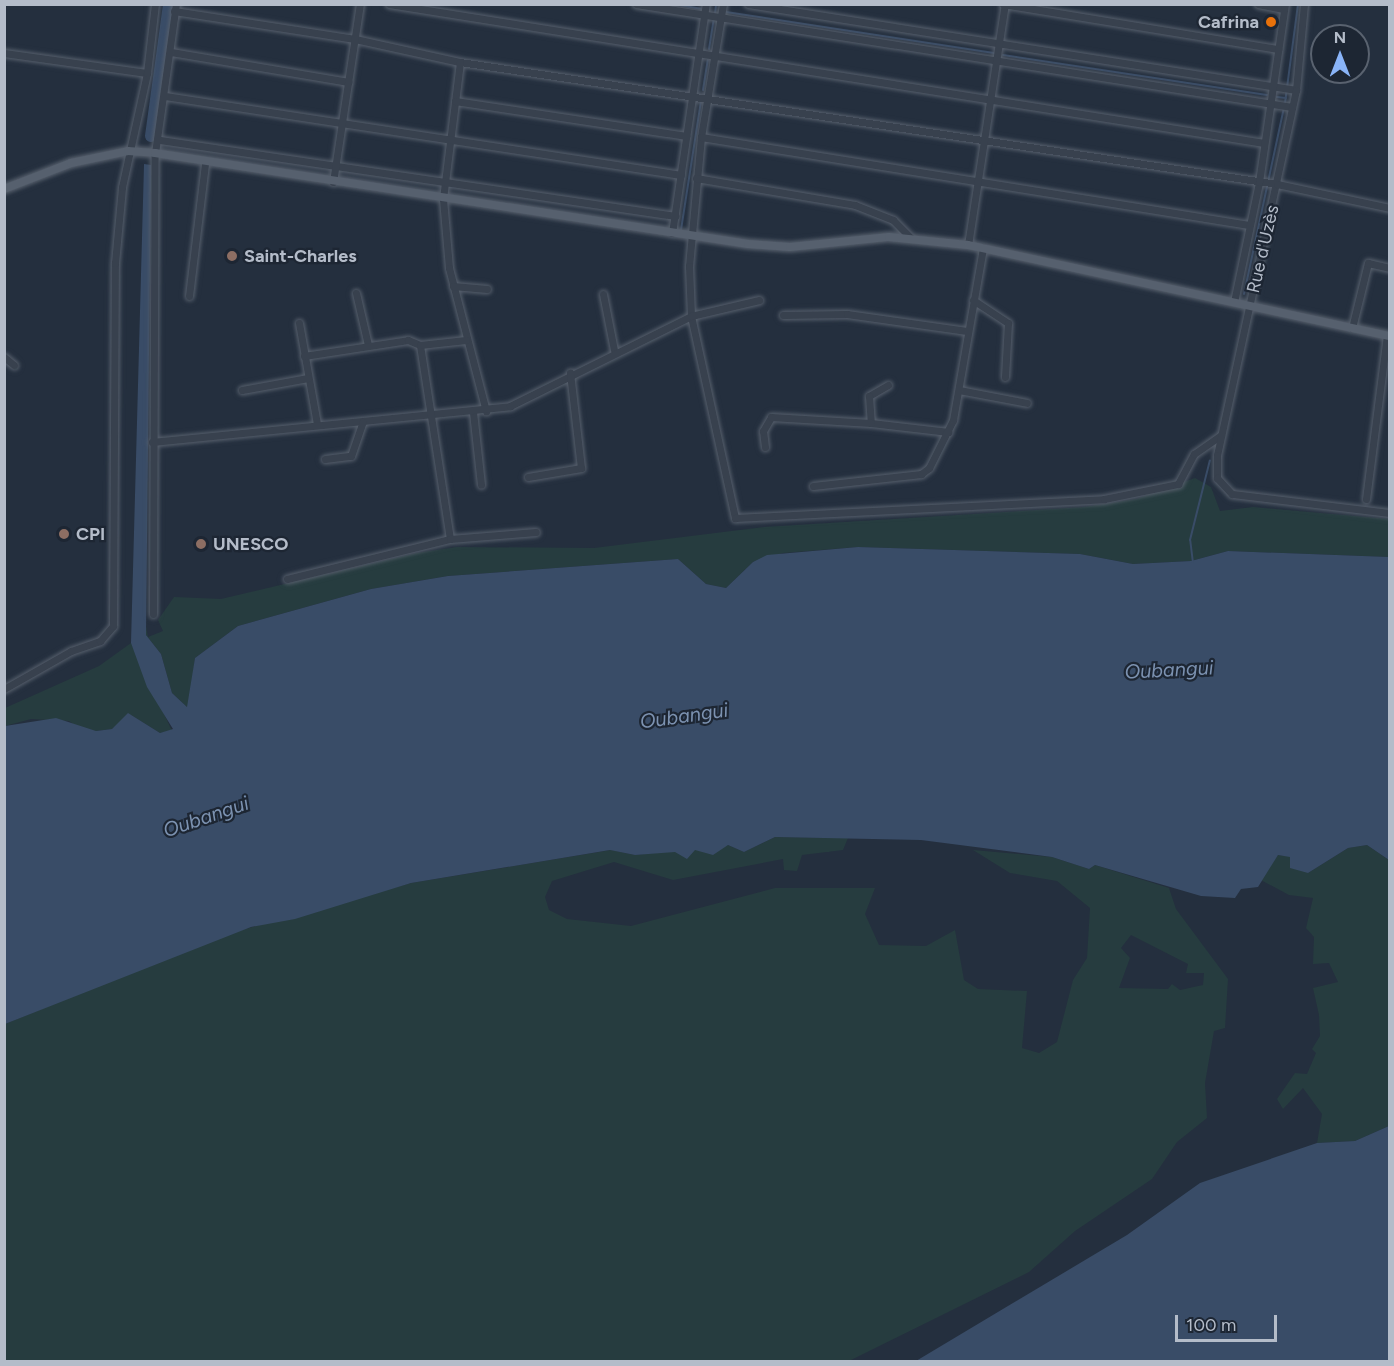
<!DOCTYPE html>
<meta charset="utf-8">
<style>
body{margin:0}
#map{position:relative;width:1394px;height:1366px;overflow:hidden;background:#242f3e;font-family:Figtree,sans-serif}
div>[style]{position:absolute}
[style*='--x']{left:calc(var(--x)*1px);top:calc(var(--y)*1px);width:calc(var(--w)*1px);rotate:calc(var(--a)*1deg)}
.green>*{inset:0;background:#263c3f}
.water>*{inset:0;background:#394c67}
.stream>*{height:2px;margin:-1px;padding:0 1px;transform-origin:1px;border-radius:1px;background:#394c67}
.river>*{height:12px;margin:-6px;padding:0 6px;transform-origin:6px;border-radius:6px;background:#394c67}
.roads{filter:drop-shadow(0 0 2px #565f6c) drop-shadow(0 0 2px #565f6c)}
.minor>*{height:7px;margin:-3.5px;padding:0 3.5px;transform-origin:3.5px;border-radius:3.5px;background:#38414e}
.major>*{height:8px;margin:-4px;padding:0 4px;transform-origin:4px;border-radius:4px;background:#56606e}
.dots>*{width:16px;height:16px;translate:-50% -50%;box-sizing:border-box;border:3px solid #1d2633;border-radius:50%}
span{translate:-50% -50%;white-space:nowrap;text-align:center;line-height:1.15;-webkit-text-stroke:4.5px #1d2633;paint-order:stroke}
.poi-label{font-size:18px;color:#b4bcc9;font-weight:700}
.right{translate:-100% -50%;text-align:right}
.left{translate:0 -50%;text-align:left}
.street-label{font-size:18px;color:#b4bcc9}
.water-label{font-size:20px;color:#7c92b1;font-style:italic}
.frame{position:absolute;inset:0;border:6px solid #b4bcc9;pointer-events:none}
.north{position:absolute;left:1310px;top:24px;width:60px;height:60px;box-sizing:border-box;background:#1d2633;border:2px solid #59626f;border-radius:50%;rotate:0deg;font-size:16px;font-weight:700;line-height:24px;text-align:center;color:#b4bcc9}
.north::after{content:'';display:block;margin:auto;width:21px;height:27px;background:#8ab4f8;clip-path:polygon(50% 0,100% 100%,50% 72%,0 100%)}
.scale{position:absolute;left:1175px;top:1315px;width:102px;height:27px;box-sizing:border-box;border:3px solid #b4bcc9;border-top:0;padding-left:8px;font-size:18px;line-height:21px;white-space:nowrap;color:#b4bcc9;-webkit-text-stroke:4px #1d2633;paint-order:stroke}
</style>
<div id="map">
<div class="green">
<i style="clip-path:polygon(1195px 478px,1211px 487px,1220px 511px,1253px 507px,1389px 519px,1389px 557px,1228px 551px,1191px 561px,1133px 564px,1080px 554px,858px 547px,783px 553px,753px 562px,726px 588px,706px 584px,678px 559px,448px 576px,371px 589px,238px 626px,195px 658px,189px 709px,172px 693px,161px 654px,146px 635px,146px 626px,148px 637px,163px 631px,158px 620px,174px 597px,221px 599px,416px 553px,457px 547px,594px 548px,764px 527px,1084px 507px,1136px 499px)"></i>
<i style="clip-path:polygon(131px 643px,172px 731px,160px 733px,131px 715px,112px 729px,96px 731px,80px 729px,69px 721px,31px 719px,5px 726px,5px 708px,99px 666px)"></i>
<i style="clip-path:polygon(evenodd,775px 837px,848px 838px,843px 850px,802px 855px,797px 871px,784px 870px,783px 859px,673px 880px,614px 862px,552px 881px,545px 897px,549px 910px,567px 919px,631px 926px,775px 888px,875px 888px,865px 914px,879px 945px,926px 946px,955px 930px,964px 980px,978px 989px,1027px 991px,1022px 1048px,1039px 1053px,1057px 1042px,1073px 980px,1087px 958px,1090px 908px,1057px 881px,1010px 873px,973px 850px,1052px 857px,1089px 869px,1095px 865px,1169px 888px,1176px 909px,1228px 979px,1225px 1028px,1214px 1031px,1205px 1083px,1207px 1118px,1177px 1142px,1152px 1179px,1075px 1231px,1029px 1272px,849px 1361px,5px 1362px,5px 1024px,220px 936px,411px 883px,611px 850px,635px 855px,728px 845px,744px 852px,775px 837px,1131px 935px,1188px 964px,1186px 973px,1204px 973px,1203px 985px,1180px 990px,1172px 984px,1168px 989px,1119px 988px,1130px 958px,1121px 948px,1131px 935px)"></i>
<i style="clip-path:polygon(1367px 845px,1389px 860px,1389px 1126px,1355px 1141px,1317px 1143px,1322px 1114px,1303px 1088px,1283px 1109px,1277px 1099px,1295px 1073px,1307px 1074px,1316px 1053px,1312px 1049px,1320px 1036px,1319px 1015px,1313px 988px,1338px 982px,1329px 963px,1313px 964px,1314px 937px,1306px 928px,1313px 898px,1289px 895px,1259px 879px,1278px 855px,1290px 856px,1308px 873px,1348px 848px)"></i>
</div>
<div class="water">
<i style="clip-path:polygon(144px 164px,151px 165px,146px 635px,161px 654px,172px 693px,187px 707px,195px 658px,238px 626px,371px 589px,448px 576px,678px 559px,706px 584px,726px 588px,753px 562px,767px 555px,858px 547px,1080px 554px,1133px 564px,1191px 561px,1228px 551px,1389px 557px,1389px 860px,1367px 845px,1348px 848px,1308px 873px,1290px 868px,1290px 857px,1278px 855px,1258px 887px,1241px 889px,1235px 898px,1201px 896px,1095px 865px,1089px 869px,1052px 857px,921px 840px,775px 837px,744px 852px,728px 845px,713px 855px,695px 850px,687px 859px,675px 852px,635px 855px,610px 850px,411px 883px,295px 919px,251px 927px,5px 1024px,5px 726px,56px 718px,96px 731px,112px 729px,128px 713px,160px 733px,173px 729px,147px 687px,131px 643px)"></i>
<i style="clip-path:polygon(1389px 1126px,1389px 1361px,916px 1361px,1127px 1235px,1200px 1183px,1317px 1143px,1355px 1141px)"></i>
</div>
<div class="stream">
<i style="--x:674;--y:4;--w:27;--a:10"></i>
<i style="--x:726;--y:12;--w:271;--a:8.7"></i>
<i style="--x:715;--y:14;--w:10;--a:-84"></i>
<i style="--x:709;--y:49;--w:30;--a:-81"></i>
<i style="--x:1003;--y:55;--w:267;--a:8.6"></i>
<i style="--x:703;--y:90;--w:30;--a:-81"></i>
<i style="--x:1277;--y:97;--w:9;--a:6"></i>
<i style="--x:1285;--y:103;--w:100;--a:-82.5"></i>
<i style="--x:681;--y:230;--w:131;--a:-81.2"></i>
<i style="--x:1244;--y:294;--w:190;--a:-77.9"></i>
<i style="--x:1193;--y:563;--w:23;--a:-97"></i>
<i style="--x:1190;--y:540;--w:82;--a:-76"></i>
</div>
<div class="river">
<i style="--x:151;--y:136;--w:133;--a:-82.2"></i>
</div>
<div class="roads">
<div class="minor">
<i style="--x:389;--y:4;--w:886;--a:9.03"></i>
<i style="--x:636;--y:4;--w:664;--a:8.92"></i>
<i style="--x:723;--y:4;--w:135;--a:99.4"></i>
<i style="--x:701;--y:137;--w:130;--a:95.3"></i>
<i style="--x:689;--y:266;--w:50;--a:87.7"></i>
<i style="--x:691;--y:316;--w:207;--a:77.7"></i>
<i style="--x:735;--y:518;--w:369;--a:-2.9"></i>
<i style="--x:1104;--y:499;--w:76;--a:-11.5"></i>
<i style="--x:1178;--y:484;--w:34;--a:-62"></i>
<i style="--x:1194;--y:454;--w:33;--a:-35"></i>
<i style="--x:748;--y:4;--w:555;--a:8.92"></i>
<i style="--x:1003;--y:4;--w:279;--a:9.3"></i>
<i style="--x:1258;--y:4;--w:26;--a:11"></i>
<i style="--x:1304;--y:4;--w:86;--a:95.3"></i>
<i style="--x:1296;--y:90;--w:373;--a:102.2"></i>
<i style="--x:1217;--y:455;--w:23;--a:90"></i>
<i style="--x:1217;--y:478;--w:22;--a:47"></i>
<i style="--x:1232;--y:494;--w:159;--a:6.9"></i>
<i style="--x:174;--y:11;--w:183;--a:8.8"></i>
<i style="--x:355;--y:39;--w:107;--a:12.4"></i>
<i style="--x:460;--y:62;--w:826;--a:8.49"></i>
<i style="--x:1277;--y:184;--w:116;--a:12"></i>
<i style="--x:171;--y:52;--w:180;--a:9.6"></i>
<i style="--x:4;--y:53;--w:144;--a:8"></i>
<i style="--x:460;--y:62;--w:138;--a:97.1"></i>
<i style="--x:443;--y:199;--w:69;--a:85"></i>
<i style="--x:449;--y:268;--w:148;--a:75.5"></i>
<i style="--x:165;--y:96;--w:522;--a:8.7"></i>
<i style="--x:455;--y:101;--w:234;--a:8.6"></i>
<i style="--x:701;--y:137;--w:555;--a:9.12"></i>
<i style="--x:160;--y:140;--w:521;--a:8.39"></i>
<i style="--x:696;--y:178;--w:161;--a:9.6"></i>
<i style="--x:855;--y:205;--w:41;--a:21.5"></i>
<i style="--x:893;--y:220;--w:25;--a:45"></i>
<i style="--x:333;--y:182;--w:180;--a:-81.4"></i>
<i style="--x:672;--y:233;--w:232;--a:-81.6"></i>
<i style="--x:968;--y:245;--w:244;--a:-81.3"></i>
<i style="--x:453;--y:286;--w:34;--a:5"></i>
<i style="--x:356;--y:293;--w:53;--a:77"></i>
<i style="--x:603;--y:294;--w:57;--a:78.9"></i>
<i style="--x:189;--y:296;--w:134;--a:-83.1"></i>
<i style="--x:973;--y:300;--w:42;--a:33.3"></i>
<i style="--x:1008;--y:323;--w:54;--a:93.2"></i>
<i style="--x:1234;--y:302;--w:123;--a:-78.2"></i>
<i style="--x:1259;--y:182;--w:180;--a:-81.7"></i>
<i style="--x:783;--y:315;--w:64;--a:-0.9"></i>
<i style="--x:847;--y:314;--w:121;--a:8.1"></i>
<i style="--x:299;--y:323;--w:103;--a:79.9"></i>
<i style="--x:1352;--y:328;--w:67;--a:-76.2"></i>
<i style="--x:1368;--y:263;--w:23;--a:13"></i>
<i style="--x:304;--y:356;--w:105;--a:-8.7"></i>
<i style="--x:408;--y:340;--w:13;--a:23"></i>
<i style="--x:4;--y:357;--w:13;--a:39"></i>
<i style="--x:888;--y:385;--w:22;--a:150"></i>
<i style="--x:869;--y:396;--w:27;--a:86"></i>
<i style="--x:871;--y:423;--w:78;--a:6.7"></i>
<i style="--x:242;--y:390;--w:67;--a:-10.3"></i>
<i style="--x:959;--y:390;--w:69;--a:10.8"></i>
<i style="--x:473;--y:412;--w:73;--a:83.7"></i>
<i style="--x:152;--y:442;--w:360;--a:-5.7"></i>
<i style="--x:510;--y:406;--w:202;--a:-26.4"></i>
<i style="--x:691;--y:316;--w:70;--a:-13.2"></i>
<i style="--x:765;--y:447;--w:16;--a:-97"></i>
<i style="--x:763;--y:431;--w:16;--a:-60"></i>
<i style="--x:771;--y:417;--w:100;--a:3.4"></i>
<i style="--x:325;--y:459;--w:26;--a:-7"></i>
<i style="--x:351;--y:456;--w:36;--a:-71"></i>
<i style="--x:528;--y:477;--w:54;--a:-9.6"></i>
<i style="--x:581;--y:468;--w:96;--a:-96.6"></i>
<i style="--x:813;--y:486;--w:109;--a:-6.3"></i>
<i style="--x:921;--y:474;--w:10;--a:-37"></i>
<i style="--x:929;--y:468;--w:54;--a:-63.4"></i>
<i style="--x:953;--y:420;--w:175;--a:-80.1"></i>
<i style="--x:1366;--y:499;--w:164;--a:-82.7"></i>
<i style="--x:450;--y:539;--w:196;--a:-98.8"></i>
<i style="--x:420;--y:345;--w:46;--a:-6.2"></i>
<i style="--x:287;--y:579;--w:168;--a:-13.8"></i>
<i style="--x:450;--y:539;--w:86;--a:-4.7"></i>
<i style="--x:153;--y:614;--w:461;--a:-89.8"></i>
<i style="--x:155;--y:153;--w:150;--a:-82"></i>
<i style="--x:4;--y:689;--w:77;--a:-29.6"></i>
<i style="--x:71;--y:651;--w:31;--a:-19"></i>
<i style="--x:100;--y:641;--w:20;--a:-49"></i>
<i style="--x:113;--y:626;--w:363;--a:-89.7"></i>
<i style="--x:115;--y:263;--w:76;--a:-84.7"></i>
<i style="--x:122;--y:187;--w:117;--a:-77.6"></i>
<i style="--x:147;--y:73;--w:69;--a:-83.4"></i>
</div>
<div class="major">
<i style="--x:4;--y:189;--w:72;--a:-21.2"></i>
<i style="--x:71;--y:163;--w:58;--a:-11.9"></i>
<i style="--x:128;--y:151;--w:27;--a:4"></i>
<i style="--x:155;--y:153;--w:600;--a:8.72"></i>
<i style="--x:748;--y:244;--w:42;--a:4.1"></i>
<i style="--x:790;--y:247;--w:100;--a:-5.8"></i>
<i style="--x:889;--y:237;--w:79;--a:5.8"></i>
<i style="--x:968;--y:245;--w:432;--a:12.2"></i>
</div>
</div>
<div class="dots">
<i style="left:1271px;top:22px;background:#e8710a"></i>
<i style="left:232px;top:256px;background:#8d6e63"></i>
<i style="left:64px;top:534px;background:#8d6e63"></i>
<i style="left:201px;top:544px;background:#8d6e63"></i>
</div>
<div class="poi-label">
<span class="right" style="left:1259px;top:22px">Cafrina</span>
<span class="left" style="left:244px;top:256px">Saint-Charles</span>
<span class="left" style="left:76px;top:534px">CPI</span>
<span class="left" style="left:213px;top:544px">UNESCO</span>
</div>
<div class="street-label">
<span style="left:1263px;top:249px;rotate:-77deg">Rue d'Uzès</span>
</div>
<div class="water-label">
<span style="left:1169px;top:670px;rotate:-3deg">Oubangui</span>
<span style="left:684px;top:716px;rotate:-8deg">Oubangui</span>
<span style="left:206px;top:817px;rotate:-19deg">Oubangui</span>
</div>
<div class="frame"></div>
<div class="north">N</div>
<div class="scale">100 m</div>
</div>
